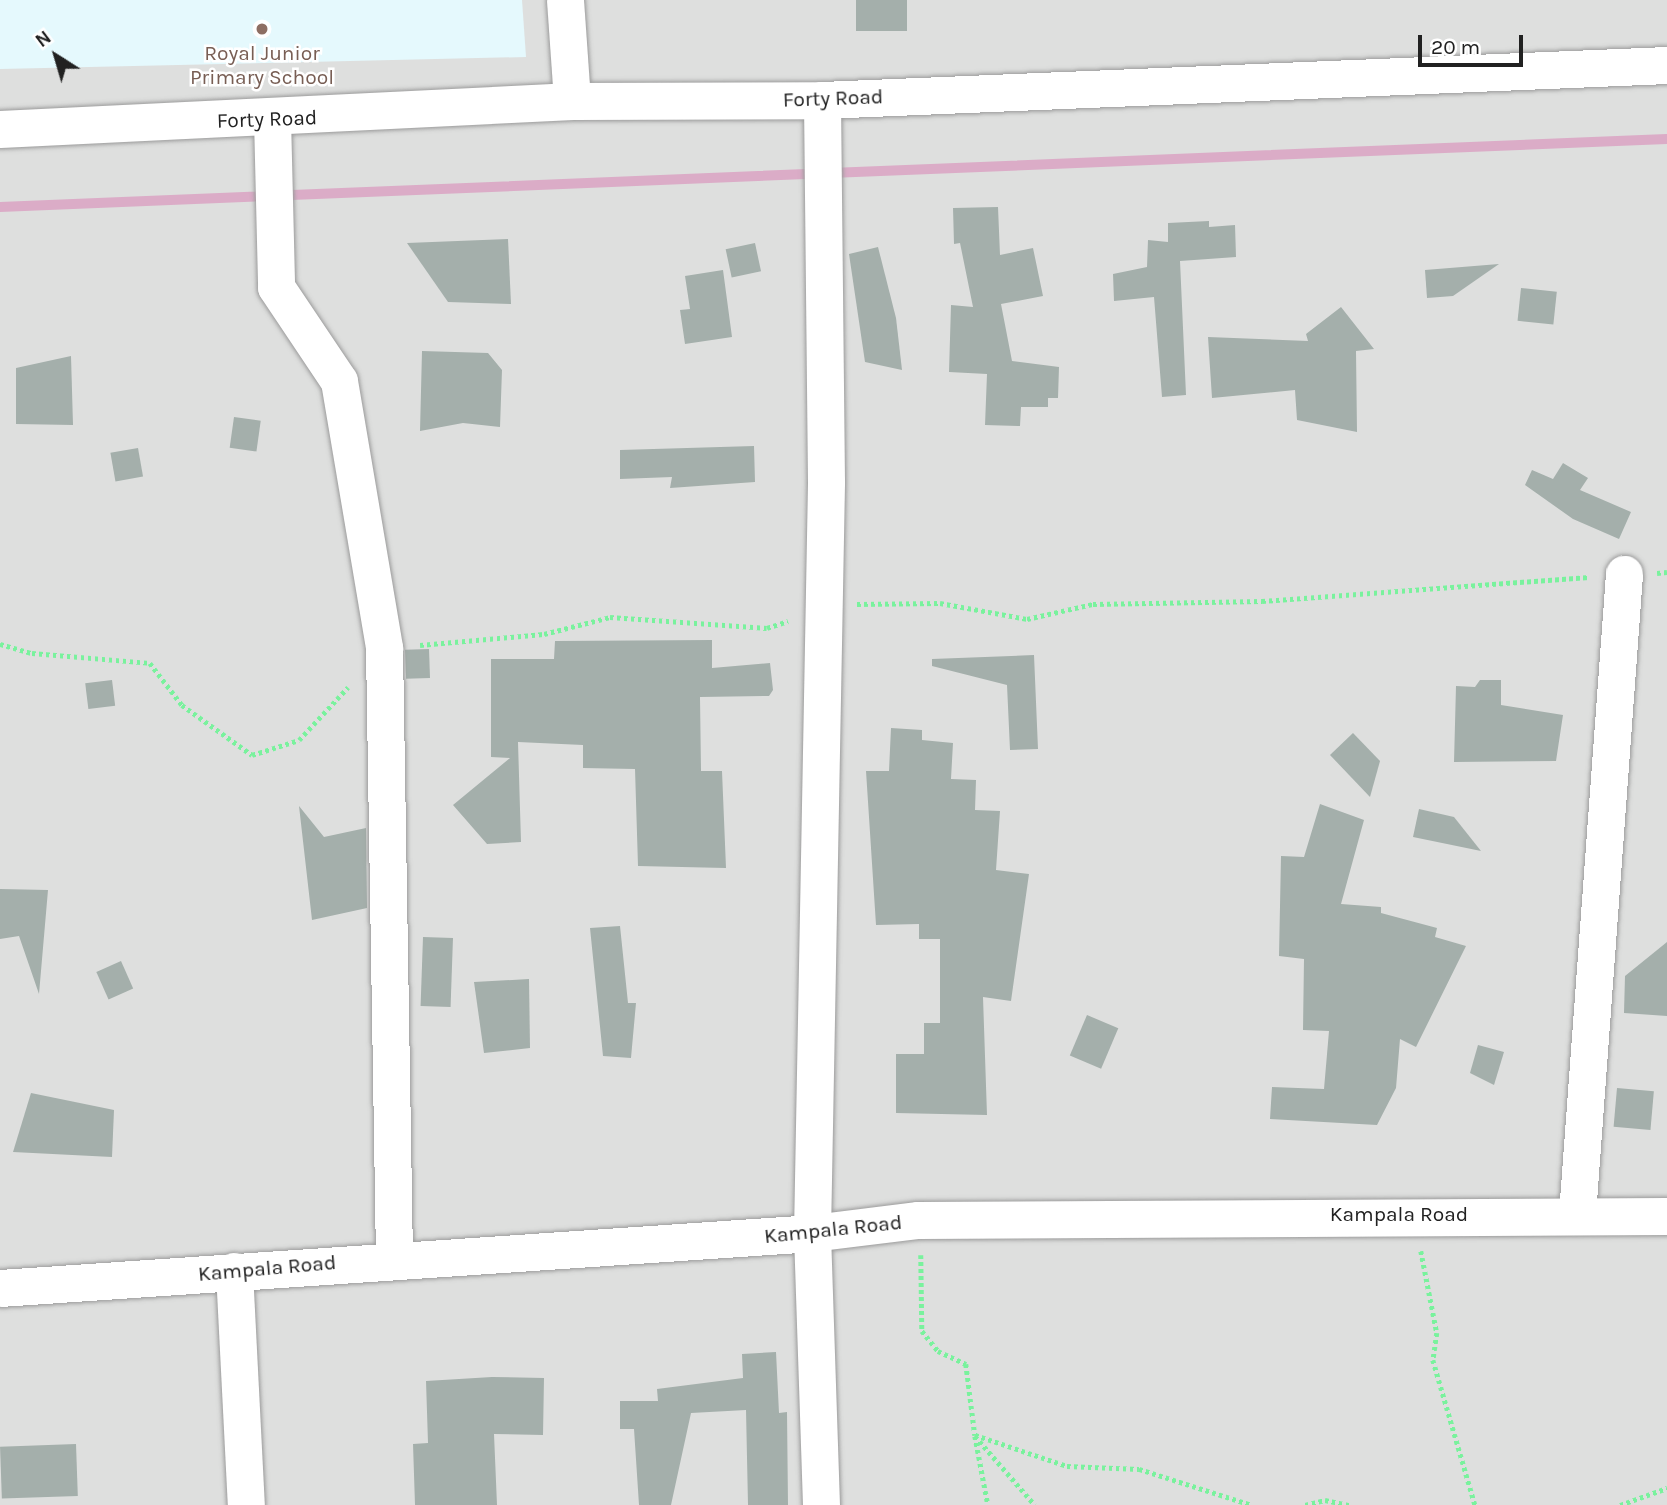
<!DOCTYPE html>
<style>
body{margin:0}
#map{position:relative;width:1667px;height:1505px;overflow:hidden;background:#e9f1f0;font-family:Karla,sans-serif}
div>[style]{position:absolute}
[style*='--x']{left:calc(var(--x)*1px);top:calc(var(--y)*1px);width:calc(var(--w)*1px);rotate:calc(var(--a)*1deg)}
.residential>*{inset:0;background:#dedfde;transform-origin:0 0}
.education>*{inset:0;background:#e5f9fd}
.stream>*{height:10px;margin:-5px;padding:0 5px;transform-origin:5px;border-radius:5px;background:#dbacc7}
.building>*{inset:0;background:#a4afab;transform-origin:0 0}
.path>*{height:4.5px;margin-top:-2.25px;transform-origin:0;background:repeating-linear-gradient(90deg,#79f29d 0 3.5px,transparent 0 7px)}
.roads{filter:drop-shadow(0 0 2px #9b9b9b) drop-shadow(0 0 2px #9b9b9b)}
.minor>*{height:37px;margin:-18.5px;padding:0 18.5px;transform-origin:18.5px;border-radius:18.5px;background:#fff}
.dots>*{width:19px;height:19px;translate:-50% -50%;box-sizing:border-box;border:4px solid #fff;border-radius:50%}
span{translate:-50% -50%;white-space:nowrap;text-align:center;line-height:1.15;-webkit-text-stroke:5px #fff;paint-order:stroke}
.education-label{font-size:21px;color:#785e54}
.street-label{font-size:21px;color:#212121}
.north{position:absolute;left:21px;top:21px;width:70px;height:70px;-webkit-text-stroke:5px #fff;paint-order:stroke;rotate:323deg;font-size:19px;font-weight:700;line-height:28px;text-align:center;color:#212121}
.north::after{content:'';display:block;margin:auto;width:24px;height:32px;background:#212121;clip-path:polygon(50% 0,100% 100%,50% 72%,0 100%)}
.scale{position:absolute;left:1418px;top:35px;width:105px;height:32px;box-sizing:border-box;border:4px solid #212121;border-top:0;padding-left:9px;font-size:21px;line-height:24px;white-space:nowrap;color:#212121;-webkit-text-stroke:5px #fff;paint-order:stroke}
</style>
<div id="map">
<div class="residential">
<i style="left:0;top:0;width:1667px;height:1505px"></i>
</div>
<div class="education">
<i style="clip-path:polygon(0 0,522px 0,526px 57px,0 69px)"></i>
</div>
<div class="stream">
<i style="--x:0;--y:207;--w:1668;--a:-2.34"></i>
</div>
<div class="building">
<i style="left:856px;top:0;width:51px;height:31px"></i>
<i style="clip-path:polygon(998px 207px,1000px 255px,1033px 248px,1043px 296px,1001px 304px,1012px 361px,1059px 367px,1058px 398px,1048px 398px,1048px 407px,1021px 407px,1020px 426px,985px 425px,987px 374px,949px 372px,951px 305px,973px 307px,960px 243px,954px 244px,953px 208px)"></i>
<i style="clip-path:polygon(1209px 221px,1209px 227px,1235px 225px,1236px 257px,1180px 261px,1186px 395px,1162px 397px,1154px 297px,1114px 301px,1113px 274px,1147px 267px,1148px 240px,1168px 242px,1168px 223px)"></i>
<i style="clip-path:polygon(508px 239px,511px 304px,448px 302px,407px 243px)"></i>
<i style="left:755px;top:243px;width:29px;height:30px;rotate:78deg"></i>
<i style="clip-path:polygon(878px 247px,896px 318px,902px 370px,865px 362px,849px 254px)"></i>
<i style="clip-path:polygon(1499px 264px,1453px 296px,1427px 298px,1425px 270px)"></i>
<i style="clip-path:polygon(723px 270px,732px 337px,685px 344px,680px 310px,690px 309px,685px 276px)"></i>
<i style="left:1521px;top:288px;width:36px;height:33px;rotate:6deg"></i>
<i style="clip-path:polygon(1341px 307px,1374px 349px,1356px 351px,1357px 432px,1297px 420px,1295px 390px,1212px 398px,1208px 337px,1308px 341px,1306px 334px)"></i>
<i style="clip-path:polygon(422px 351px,488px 353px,502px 370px,500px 427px,463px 423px,420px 431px)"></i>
<i style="clip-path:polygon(71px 356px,73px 425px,16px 424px,16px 368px)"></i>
<i style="left:234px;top:417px;width:27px;height:31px;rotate:8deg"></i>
<i style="clip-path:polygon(754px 446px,755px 482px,670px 488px,672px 477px,620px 479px,620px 450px)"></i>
<i style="left:138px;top:448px;width:29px;height:28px;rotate:80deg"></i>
<i style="clip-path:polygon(1563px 463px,1588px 478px,1580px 490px,1631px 512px,1619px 539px,1573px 519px,1525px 485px,1532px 470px,1553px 479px)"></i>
<i style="clip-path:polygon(712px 640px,712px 668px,770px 663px,773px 690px,769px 696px,700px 697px,701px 771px,722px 771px,726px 868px,638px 866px,635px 769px,583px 768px,583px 745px,518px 742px,521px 842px,487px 844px,453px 805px,510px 758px,491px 757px,491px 659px,554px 659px,555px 641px)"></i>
<i style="left:429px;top:649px;width:29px;height:24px;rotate:88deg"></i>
<i style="clip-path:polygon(1034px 655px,1038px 749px,1010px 750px,1007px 685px,932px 666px,932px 659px)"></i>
<i style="left:112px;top:680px;width:26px;height:27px;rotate:83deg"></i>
<i style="clip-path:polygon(1480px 680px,1501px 680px,1501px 705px,1563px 715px,1556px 761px,1454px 762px,1456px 686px,1475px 687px)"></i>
<i style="clip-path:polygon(891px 728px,922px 730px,922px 740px,953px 743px,951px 779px,976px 780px,975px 810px,1000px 811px,996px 870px,1029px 874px,1011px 1001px,983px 997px,987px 1115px,896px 1113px,896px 1054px,924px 1054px,924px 1023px,940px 1023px,940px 939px,919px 939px,919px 924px,876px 925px,866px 771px,889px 771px)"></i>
<i style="clip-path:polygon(1353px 733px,1380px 761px,1370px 797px,1330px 755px)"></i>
<i style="clip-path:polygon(1320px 804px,1364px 820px,1341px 904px,1381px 907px,1381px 913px,1437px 928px,1435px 937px,1466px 946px,1416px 1047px,1400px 1039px,1396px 1088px,1377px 1125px,1270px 1119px,1272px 1087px,1324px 1089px,1329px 1031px,1303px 1030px,1304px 959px,1279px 956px,1281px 856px,1304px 857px)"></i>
<i style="clip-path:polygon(299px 806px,324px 837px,366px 828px,367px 908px,312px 920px)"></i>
<i style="clip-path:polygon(1419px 809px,1454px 817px,1481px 851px,1413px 837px)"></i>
<i style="clip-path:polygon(0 889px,48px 890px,39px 994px,19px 936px,0 939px)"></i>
<i style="clip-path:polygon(620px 926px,628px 1003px,636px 1003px,631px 1058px,603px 1056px,590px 928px)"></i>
<i style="left:423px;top:937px;width:30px;height:69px;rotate:2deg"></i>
<i style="clip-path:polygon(1667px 942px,1667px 1016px,1624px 1013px,1625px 976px)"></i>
<i style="left:121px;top:961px;width:30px;height:27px;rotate:66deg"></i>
<i style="clip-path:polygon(529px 979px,530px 1048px,484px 1053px,474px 982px)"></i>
<i style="left:1087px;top:1015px;width:34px;height:44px;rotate:23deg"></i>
<i style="clip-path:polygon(1478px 1045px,1504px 1052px,1494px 1085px,1470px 1073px)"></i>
<i style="left:1617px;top:1088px;width:37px;height:39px;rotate:5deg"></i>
<i style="clip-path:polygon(31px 1093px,114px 1110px,112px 1157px,13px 1152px)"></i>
<i style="clip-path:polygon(776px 1352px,779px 1413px,787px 1412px,788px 1505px,748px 1505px,746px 1410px,691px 1413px,671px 1505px,639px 1505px,634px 1429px,620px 1429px,620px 1401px,658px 1401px,657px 1389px,743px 1378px,742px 1354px)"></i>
<i style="clip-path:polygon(492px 1377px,544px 1378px,543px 1435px,494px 1434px,497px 1505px,415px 1505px,413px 1444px,428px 1443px,426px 1381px)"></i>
<i style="left:76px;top:1444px;width:52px;height:76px;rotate:88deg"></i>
</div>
<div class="path">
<i style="--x:1657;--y:573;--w:10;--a:-6"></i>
<i style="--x:857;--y:604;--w:83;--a:-0.7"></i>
<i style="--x:940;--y:603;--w:88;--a:10.4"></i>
<i style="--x:1027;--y:619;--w:68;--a:-12.8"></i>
<i style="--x:1093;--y:604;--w:169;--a:-1"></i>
<i style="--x:1262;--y:601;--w:328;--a:-4.2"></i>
<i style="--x:0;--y:644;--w:33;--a:16"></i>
<i style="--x:32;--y:653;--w:118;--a:4.8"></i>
<i style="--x:150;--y:663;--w:53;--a:52.7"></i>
<i style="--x:182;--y:705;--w:86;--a:35.5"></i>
<i style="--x:252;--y:755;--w:49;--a:-17.7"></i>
<i style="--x:299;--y:740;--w:72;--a:-47.2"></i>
<i style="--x:420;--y:645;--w:124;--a:-5.1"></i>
<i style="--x:544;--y:634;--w:68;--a:-14.4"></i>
<i style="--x:610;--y:617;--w:157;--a:4"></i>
<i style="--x:767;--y:628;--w:22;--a:-18"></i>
<i style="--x:1421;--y:1251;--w:84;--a:79"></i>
<i style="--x:1437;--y:1333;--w:27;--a:98"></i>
<i style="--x:1433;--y:1360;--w:151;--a:73.8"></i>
<i style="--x:921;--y:1255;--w:76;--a:89.2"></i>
<i style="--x:922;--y:1331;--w:26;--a:51"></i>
<i style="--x:938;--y:1351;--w:31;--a:25"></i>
<i style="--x:966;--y:1364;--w:72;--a:82.8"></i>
<i style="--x:975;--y:1435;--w:97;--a:18.6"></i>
<i style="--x:1067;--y:1466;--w:72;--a:2.4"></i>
<i style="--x:1139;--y:1469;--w:119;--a:17.7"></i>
<i style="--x:975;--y:1436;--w:91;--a:49"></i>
<i style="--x:975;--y:1436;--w:70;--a:79.3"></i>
<i style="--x:1305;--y:1505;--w:21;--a:-14"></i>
<i style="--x:1325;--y:1500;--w:25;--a:12"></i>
<i style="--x:1620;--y:1505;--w:50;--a:-19.9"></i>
</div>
<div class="roads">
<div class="minor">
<i style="--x:565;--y:0;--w:101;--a:86"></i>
<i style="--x:272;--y:118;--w:169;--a:88.6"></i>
<i style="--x:276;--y:287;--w:113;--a:56.2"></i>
<i style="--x:339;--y:381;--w:271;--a:80.4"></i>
<i style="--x:384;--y:648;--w:609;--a:89.06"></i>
<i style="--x:0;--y:129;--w:573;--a:-2.8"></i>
<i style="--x:572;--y:101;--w:250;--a:-0.2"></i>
<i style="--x:822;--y:100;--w:846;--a:-2.37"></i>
<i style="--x:1577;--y:1214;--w:642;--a:-85.8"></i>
<i style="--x:234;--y:1271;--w:234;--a:87.1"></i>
<i style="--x:0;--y:1288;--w:814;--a:-3.87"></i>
<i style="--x:812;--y:1233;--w:107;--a:-7"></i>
<i style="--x:918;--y:1220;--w:749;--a:-0.31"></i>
<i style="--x:821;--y:1505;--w:272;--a:-91.9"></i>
<i style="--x:812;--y:1233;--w:751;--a:-88.93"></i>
<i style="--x:826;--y:482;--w:382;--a:-90.6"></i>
</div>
</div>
<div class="dots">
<i style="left:262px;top:29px;background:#8d6e63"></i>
</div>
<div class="education-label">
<span style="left:262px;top:65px">Royal Junior<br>Primary School</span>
</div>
<div class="street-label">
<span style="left:833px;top:98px;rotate:-2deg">Forty Road</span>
<span style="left:267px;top:119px;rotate:-2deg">Forty Road</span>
<span style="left:1399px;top:1214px">Kampala Road</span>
<span style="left:833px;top:1229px;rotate:-6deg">Kampala Road</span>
<span style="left:267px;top:1268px;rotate:-5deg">Kampala Road</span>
</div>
<div class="north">N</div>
<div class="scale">20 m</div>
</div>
